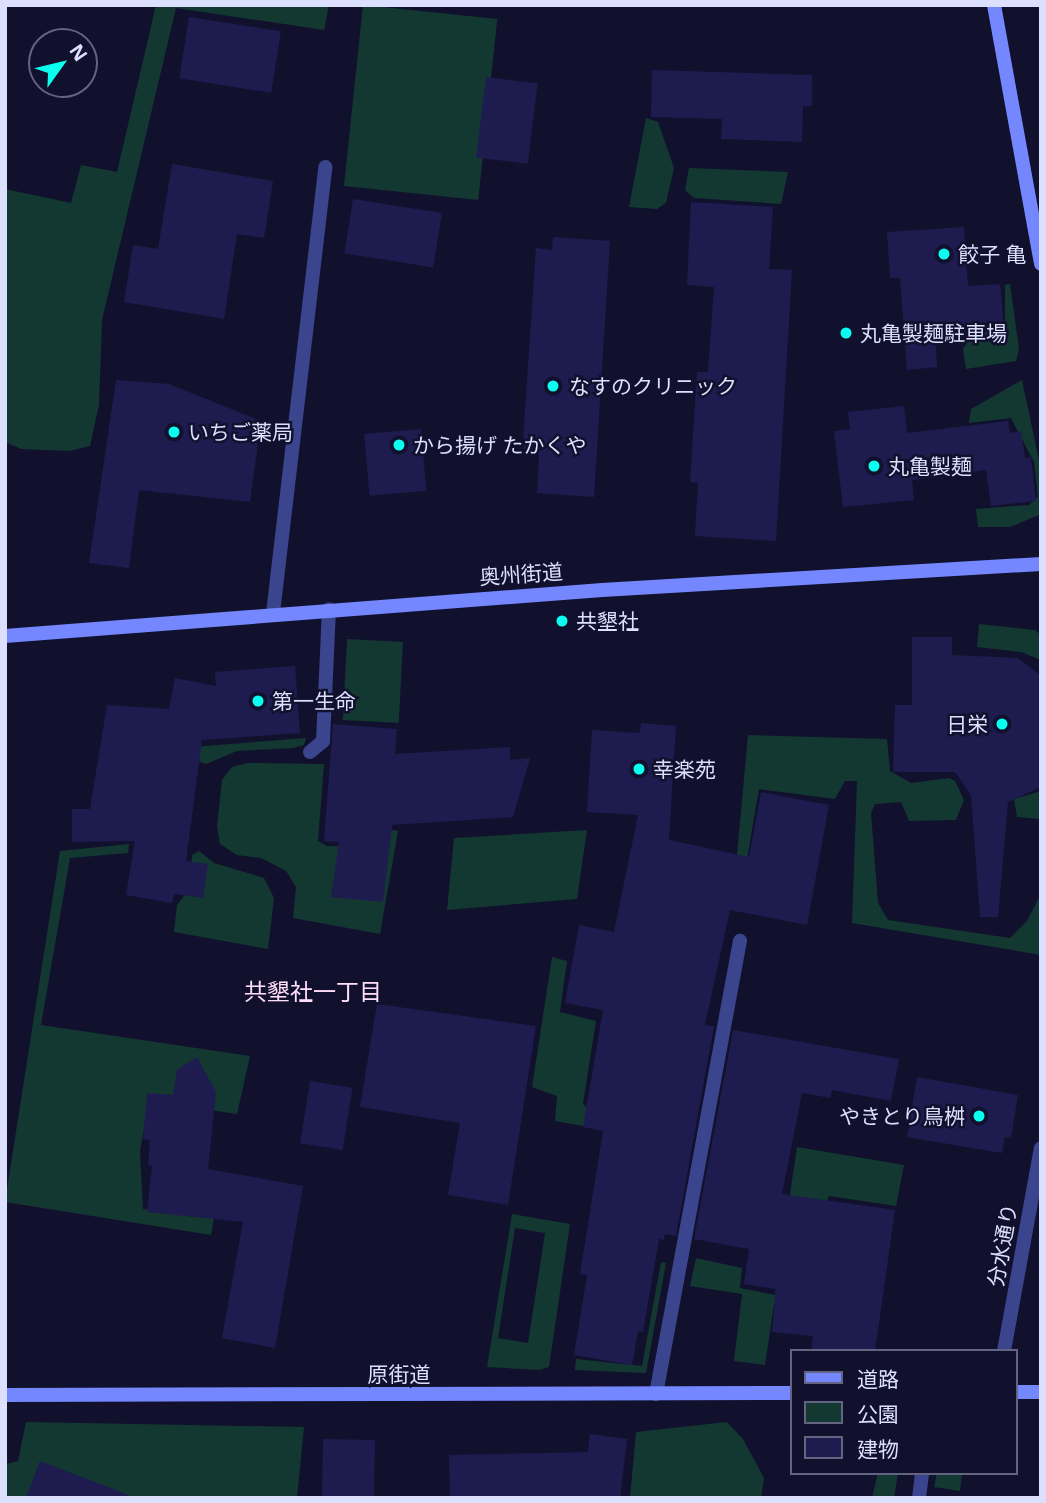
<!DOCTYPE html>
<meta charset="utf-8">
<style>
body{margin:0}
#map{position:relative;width:1046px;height:1503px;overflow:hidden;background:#11112e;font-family:"Open Sans","Noto Sans JP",sans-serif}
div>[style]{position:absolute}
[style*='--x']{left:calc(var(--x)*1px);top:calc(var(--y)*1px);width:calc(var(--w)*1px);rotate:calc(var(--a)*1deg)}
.green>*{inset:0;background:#133831;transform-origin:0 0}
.building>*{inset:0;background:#1e1c4f;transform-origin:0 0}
.lane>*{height:14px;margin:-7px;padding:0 7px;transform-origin:7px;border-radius:7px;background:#3a458e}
.street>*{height:14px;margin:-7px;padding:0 7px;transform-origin:7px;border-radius:7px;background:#3a458e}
.secondary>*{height:14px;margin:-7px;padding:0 7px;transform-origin:7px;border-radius:7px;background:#7487ff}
.dots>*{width:19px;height:19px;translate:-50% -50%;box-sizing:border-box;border:4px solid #11112e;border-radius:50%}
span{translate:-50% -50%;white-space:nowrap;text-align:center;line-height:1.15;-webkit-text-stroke:5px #11112e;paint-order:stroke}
.poi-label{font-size:21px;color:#dddfff}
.left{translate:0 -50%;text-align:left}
.right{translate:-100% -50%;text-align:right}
.street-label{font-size:21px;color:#dddfff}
.neighbourhood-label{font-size:23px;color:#ffdff9}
.frame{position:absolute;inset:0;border:7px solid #dddfff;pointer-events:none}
.legend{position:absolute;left:790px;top:1349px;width:228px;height:126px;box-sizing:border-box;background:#11112e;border:2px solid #636382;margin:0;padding:9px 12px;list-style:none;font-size:21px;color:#dddfff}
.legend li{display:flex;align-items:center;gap:14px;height:35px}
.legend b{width:35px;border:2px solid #636382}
.north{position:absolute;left:28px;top:28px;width:70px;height:70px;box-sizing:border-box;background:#11112e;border:2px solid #636382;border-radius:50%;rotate:56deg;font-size:19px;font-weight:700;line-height:28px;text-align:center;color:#dddfff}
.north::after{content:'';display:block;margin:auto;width:24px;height:32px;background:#09fff0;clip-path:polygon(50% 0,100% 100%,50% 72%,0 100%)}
</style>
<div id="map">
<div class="green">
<i style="clip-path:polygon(156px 5px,329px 5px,324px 30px,176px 8px,102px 320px,99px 405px,90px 446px,69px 451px,21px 449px,5px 442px,5px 189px,71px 203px,81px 165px,117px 172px)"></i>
<i style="left:363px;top:5px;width:135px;height:182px;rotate:6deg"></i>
<i style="clip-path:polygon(646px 118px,658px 122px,674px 168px,666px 203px,657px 209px,629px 207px)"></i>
<i style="clip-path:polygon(689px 168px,788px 172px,781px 204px,694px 198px,685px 190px)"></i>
<i style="clip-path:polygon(1010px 284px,1019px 349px,1016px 361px,966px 369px,963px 349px,974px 332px,1005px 329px,1005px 285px)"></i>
<i style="clip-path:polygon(1022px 380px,1041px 470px,1041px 514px,1010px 527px,978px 527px,976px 509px,1029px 505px,1038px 497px,1034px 462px,1011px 418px,969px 423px,971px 409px)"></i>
<i style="clip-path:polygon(979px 624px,1035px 630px,1041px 635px,1041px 660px,1021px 652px,977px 647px)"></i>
<i style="left:403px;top:642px;width:81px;height:56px;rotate:93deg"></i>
<i style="clip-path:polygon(748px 735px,887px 739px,890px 771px,911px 783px,949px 778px,955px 781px,964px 800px,956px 820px,909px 821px,901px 802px,875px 804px,871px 813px,878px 903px,888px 920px,1010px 938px,1027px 921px,1041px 894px,1041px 955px,852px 923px,857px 781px,845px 781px,835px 799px,759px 789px,738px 912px,732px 909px)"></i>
<i style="clip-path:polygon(306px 738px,304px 745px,293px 748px,237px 751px,206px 764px,166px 749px)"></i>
<i style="clip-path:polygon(247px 763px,324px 764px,318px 841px,327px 846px,369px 847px,379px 827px,398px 831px,380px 934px,293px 918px,296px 887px,286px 871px,261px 858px,237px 855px,220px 844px,217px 827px,222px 780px,232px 767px)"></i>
<i style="clip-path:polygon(1041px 791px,1041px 819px,1017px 817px,1014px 799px)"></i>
<i style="clip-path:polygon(587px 830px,577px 899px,447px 910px,454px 838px)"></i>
<i style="clip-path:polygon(129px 844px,128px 853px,70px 858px,41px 1025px,250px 1056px,237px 1114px,149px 1101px,140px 1151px,143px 1209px,195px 1217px,222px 1174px,211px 1235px,5px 1202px,60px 851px)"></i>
<i style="clip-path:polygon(199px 851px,214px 863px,264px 878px,274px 898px,268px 949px,174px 932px,177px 905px,190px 888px,192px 855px)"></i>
<i style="clip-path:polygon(552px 957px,567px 961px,560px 1012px,596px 1021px,583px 1104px,590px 1111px,687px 1144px,555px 1121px,557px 1096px,532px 1087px)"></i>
<i style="clip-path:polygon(797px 1147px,904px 1165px,896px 1206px,829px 1196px,786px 1305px,774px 1304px,765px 1365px,734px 1361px,742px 1294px,690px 1286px,696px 1258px,742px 1268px,740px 1288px,775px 1295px)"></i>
<i style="clip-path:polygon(evenodd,512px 1214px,570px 1224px,549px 1367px,539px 1370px,487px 1367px,512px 1214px,515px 1228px,545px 1233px,528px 1343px,498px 1338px,515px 1228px)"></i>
<i style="clip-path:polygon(661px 1262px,666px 1263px,646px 1373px,575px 1370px,576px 1359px,642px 1366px)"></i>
<i style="clip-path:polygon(26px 1422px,304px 1427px,297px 1498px,5px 1498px,5px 1464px,18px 1461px)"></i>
<i style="clip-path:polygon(727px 1422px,743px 1439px,764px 1478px,761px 1498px,630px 1498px,636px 1432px)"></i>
<i style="clip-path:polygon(878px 1473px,898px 1473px,894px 1498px,872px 1498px)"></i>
<i style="clip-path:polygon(937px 1473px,962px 1473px,960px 1491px,934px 1487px)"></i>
</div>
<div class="building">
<i style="left:189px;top:17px;width:93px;height:62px;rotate:9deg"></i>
<i style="clip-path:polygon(652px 70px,812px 75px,812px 106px,803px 106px,802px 142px,721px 139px,722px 119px,651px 117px)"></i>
<i style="left:486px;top:77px;width:52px;height:81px;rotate:7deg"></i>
<i style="clip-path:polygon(172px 164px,273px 181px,264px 238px,237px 234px,224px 319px,124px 302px,133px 245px,158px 249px)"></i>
<i style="left:353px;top:199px;width:90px;height:55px;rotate:9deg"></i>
<i style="clip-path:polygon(691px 202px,773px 207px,769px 269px,792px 270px,776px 541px,695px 536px,698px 483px,690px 482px,697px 372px,708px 372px,714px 287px,687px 285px)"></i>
<i style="clip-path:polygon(964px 227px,968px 286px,1000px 284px,1004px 327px,935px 331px,937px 367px,907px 370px,900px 278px,890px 278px,887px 232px)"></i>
<i style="clip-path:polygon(553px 237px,610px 241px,594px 497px,537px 493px,539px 455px,522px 454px,536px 248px,552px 250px)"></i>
<i style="clip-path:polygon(116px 380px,169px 384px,261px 421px,250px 502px,139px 490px,129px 568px,89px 563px)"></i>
<i style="clip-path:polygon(904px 406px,907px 433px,1008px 421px,1010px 433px,1021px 431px,1025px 458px,1031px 457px,1036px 501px,991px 506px,986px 470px,912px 480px,914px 500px,843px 507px,834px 431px,850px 429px,848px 412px)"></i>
<i style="left:421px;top:429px;width:62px;height:57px;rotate:85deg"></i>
<i style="clip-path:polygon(912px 637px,952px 637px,952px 655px,1018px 658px,1041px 676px,1041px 787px,1008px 802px,998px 917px,980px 917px,971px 795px,955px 772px,893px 772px,895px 705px,912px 705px)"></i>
<i style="clip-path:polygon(295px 666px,300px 733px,202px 740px,186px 861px,208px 864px,203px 898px,174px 894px,172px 903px,126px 895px,135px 841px,72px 842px,72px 809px,90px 809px,107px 705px,169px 709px,175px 678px,216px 686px,215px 672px)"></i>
<i style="clip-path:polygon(641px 723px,676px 726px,669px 840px,749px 857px,761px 792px,829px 805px,807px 925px,730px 910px,705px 1025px,714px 1026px,676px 1236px,665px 1234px,664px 1240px,659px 1239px,643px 1332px,638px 1331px,632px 1365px,574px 1355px,587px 1275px,580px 1274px,603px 1131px,583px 1127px,603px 1010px,565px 1003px,579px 925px,614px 932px,638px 815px,587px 812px,592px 730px,640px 733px)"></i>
<i style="clip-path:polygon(333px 724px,397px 729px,395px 754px,510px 747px,510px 760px,530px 758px,513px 817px,392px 825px,383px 902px,331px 897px,339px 842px,324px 841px)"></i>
<i style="clip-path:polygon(377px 1004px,536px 1026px,508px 1205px,448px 1195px,460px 1123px,360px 1107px)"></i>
<i style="clip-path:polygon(733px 1030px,899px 1059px,891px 1101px,832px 1090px,830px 1098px,802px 1093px,782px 1194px,895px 1210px,875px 1351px,811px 1351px,813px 1336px,772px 1332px,776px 1289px,744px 1284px,749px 1249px,694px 1239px)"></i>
<i style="clip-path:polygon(197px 1057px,216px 1092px,208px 1169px,303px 1186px,275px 1348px,222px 1338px,243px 1222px,147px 1212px,152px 1166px,148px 1165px,150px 1140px,143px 1139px,147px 1093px,173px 1095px,177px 1070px)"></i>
<i style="clip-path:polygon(917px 1077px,1018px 1095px,1011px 1138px,1005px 1137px,1002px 1153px,907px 1137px)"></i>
<i style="left:310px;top:1081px;width:43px;height:63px;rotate:9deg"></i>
<i style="clip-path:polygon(590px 1434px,627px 1439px,620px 1498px,450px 1498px,449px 1455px,588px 1452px)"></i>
<i style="left:323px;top:1439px;width:52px;height:59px;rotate:1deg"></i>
<i style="clip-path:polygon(40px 1461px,129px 1495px,129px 1498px,26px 1498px)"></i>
</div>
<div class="lane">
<i style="--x:310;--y:752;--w:17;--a:-40"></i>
<i style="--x:323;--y:741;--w:132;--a:-87.4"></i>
</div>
<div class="street">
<i style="--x:273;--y:613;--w:449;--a:-83.3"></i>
<i style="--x:1004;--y:1351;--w:206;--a:-79.7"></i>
<i style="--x:656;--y:1394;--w:461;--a:-79.5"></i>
<i style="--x:919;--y:1498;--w:25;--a:-83"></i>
</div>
<div class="secondary">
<i style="--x:994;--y:5;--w:263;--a:79.7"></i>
<i style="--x:5;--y:636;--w:599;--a:-4.41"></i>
<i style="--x:602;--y:590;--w:440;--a:-3.4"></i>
<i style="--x:1016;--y:1392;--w:25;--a:0"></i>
<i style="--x:5;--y:1395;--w:787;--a:-0.15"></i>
</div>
<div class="dots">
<i style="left:944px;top:254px;background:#09fff0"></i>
<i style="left:846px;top:333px;background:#09fff0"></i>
<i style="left:553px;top:386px;background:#09fff0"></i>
<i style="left:174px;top:432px;background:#09fff0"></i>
<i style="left:399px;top:445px;background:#09fff0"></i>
<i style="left:874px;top:466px;background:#09fff0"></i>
<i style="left:562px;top:621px;background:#09fff0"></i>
<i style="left:258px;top:701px;background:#09fff0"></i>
<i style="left:1002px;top:724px;background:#09fff0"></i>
<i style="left:639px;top:769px;background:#09fff0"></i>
<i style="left:979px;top:1116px;background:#09fff0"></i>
</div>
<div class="poi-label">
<span class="left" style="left:958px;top:254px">餃子 亀</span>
<span class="left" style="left:860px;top:333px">丸亀製麺駐車場</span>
<span class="left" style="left:569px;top:386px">なすのクリニック</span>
<span class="left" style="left:188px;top:432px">いちご薬局</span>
<span class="left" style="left:413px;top:445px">から揚げ たかくや</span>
<span class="left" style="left:888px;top:466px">丸亀製麺</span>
<span class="left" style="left:576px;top:621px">共墾社</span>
<span class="left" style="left:272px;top:701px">第一生命</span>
<span class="right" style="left:988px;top:724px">日栄</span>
<span class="left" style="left:653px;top:769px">幸楽苑</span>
<span class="right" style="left:965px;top:1116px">やきとり鳥桝</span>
</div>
<div class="street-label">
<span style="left:521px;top:574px;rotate:-4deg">奥州街道</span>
<span style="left:1002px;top:1245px;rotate:-80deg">分水通り</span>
<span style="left:399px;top:1374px">原街道</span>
</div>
<div class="neighbourhood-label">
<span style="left:313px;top:991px">共墾社一丁目</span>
</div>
<div class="frame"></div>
<ul class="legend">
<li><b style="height:9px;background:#7487ff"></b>道路</li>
<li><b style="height:19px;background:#133831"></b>公園</li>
<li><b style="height:19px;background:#1e1c4f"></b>建物</li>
</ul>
<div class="north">N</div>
</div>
